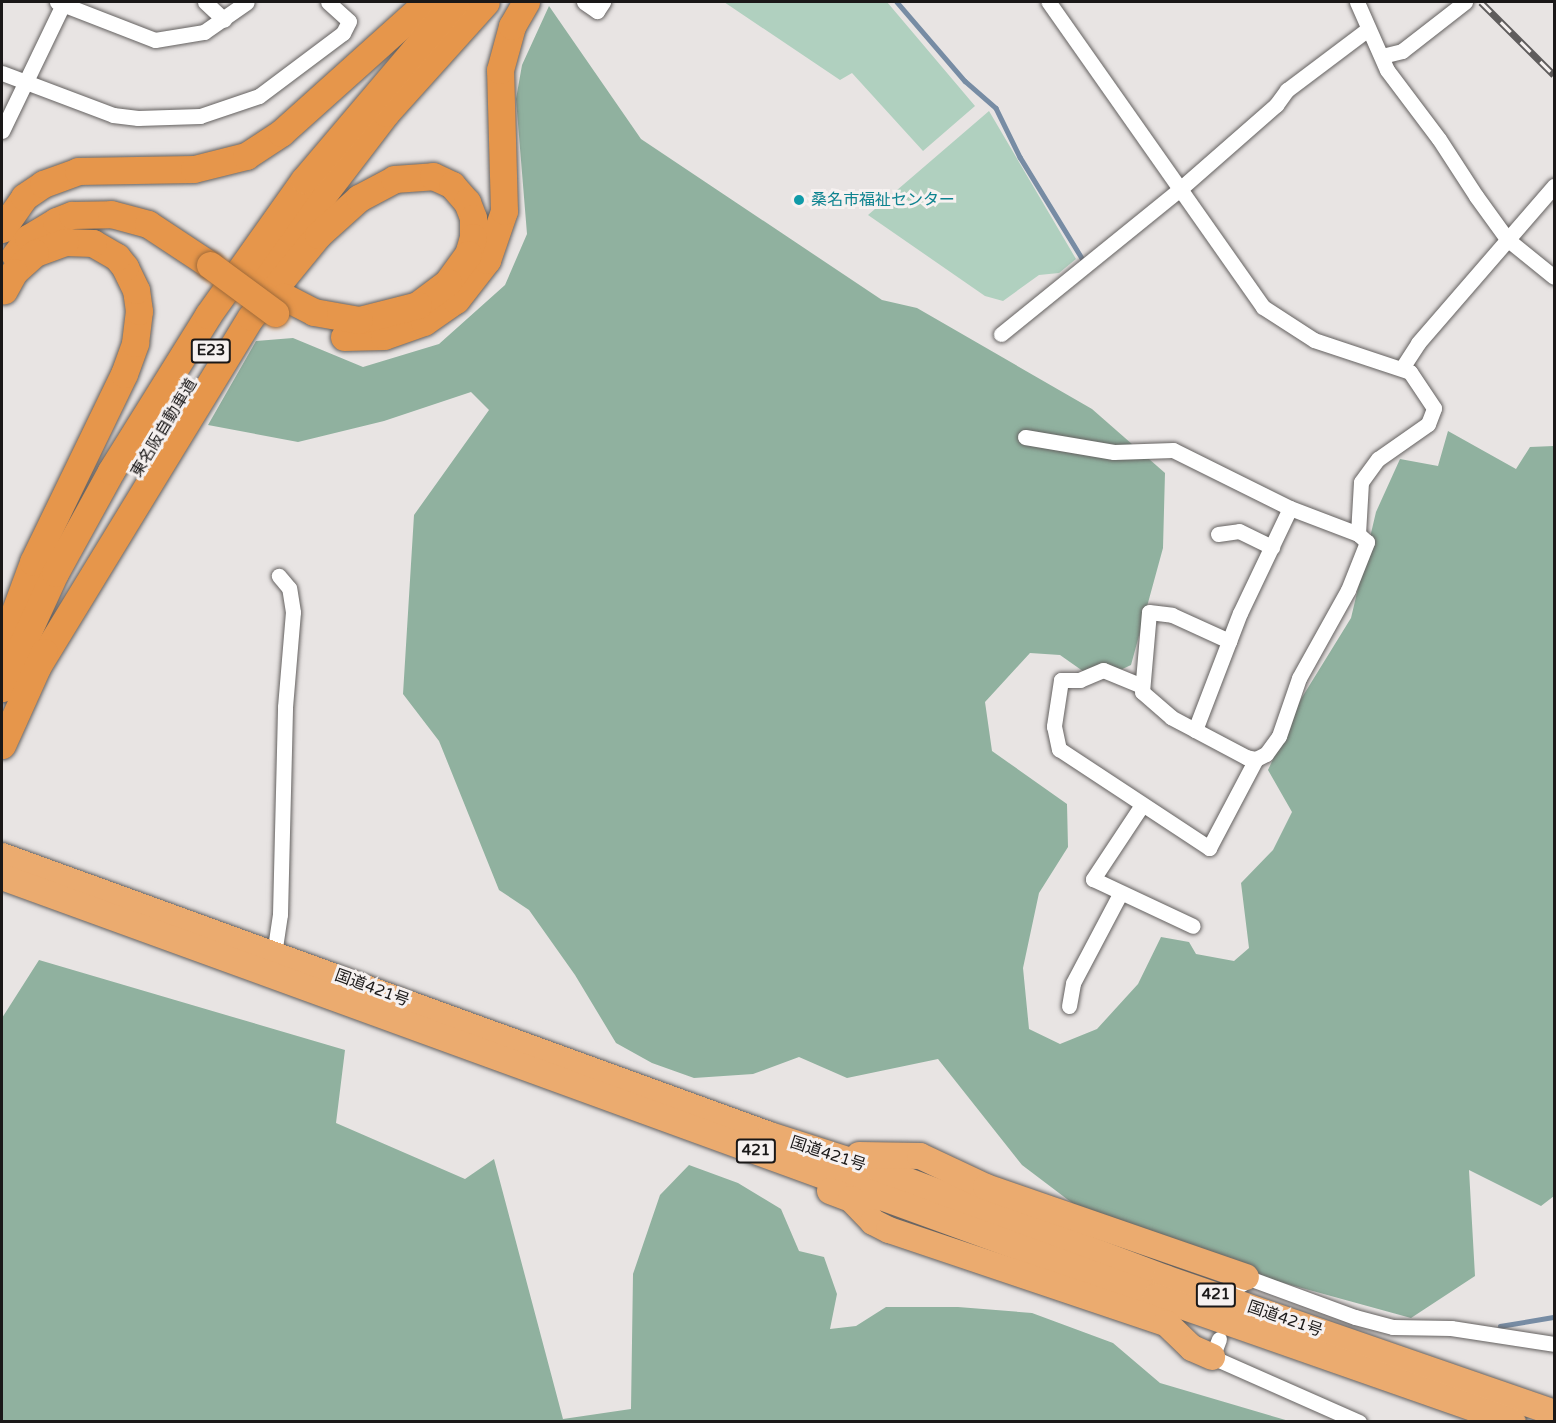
<!DOCTYPE html>
<meta charset="utf-8">
<style>
body{margin:0}
#map{position:relative;width:1556px;height:1423px;overflow:hidden;background:#e8e4e3;font-family:"Varela Round","Noto Sans JP",sans-serif}
div>[style]{position:absolute}
[style*='--x']{left:calc(var(--x)*1px);top:calc(var(--y)*1px);width:calc(var(--w)*1px);rotate:calc(var(--a)*1deg)}
.green>*{inset:0;background:#b0d0bf}
.forest>*{inset:0;background:#90b19f}
.stream>*{height:4.5px;margin:-2.25px;padding:0 2.25px;transform-origin:2.25px;border-radius:2.25px;background:#778ca4}
.roads{filter:drop-shadow(0 0 2px #646160) drop-shadow(0 0 2px #646160)}
.minor>*{height:15px;margin:-7.5px;padding:0 7.5px;transform-origin:7.5px;border-radius:7.5px;background:#fff}
.trunk>*{height:26px;margin:-13px;padding:0 13px;transform-origin:13px;border-radius:13px;background:#ebab6f}
.motorway>*{height:27px;margin:-13.5px;padding:0 13.5px;transform-origin:13.5px;border-radius:13.5px;background:#e6964b}
.rail>*{height:7px;margin-top:-3.5px;transform-origin:0;background:repeating-linear-gradient(90deg,#f6f1f0 0 14px,#5f5c5c 0 28px);box-sizing:border-box;border-block:2px solid #5f5c5c}
.bridges{filter:drop-shadow(0 0 2px #9f6a39) drop-shadow(0 0 2px #9f6a39)}
.motorway-bridge>*{height:27px;margin:-13.5px;padding:0 13.5px;transform-origin:13.5px;border-radius:13.5px;background:#e6964b}
.dots>*{width:16px;height:16px;translate:-50% -50%;box-sizing:border-box;border:3px solid #f6f1f0;border-radius:50%}
span{translate:-50% -50%;white-space:nowrap;text-align:center;line-height:1.15;-webkit-text-stroke:6px #f6f1f0;paint-order:stroke}
.shield-label span{padding:2px 4px;background:#f6f1f0;border:2px solid;border-radius:4px;-webkit-text-stroke-width:0}
.shield-label{font-size:15px;color:#1a1818;font-weight:700}
.culture-label{font-size:16px;color:#0d838f}
.left{translate:0 -50%;text-align:left}
.street-label{font-size:16px;color:#1a1818}
.frame{position:absolute;inset:0;border:3px solid #1a1818;pointer-events:none}
</style>
<div id="map">
<div class="green">
<i style="clip-path:polygon(724px 2px,887px 2px,975px 106px,923px 151px,852px 73px,840px 80px)"></i>
<i style="clip-path:polygon(989px 111px,1076px 259px,1059px 273px,1039px 275px,1003px 301px,985px 296px,868px 215px)"></i>
</div>
<div class="forest">
<i style="clip-path:polygon(549px 6px,641px 139px,882px 300px,917px 308px,1092px 409px,1165px 473px,1163px 548px,1131px 665px,1097px 681px,1060px 655px,1030px 653px,985px 702px,992px 751px,1067px 804px,1068px 847px,1039px 893px,1023px 968px,1029px 1029px,1060px 1044px,1097px 1029px,1138px 984px,1161px 937px,1189px 942px,1196px 954px,1234px 961px,1249px 948px,1241px 883px,1273px 850px,1292px 812px,1268px 770px,1301px 699px,1351px 618px,1376px 512px,1400px 459px,1438px 466px,1448px 431px,1516px 469px,1530px 447px,1554px 446px,1554px 1196px,1541px 1206px,1469px 1170px,1475px 1276px,1411px 1318px,1244px 1272px,1092px 1218px,1022px 1165px,938px 1059px,847px 1078px,799px 1057px,753px 1074px,694px 1078px,652px 1063px,616px 1043px,575px 975px,529px 910px,499px 890px,439px 741px,403px 694px,414px 515px,489px 410px,471px 392px,384px 421px,298px 442px,208px 425px,256px 341px,293px 338px,363px 367px,439px 344px,505px 285px,527px 234px,516px 99px,522px 65px)"></i>
<i style="clip-path:polygon(39px 960px,345px 1050px,336px 1123px,465px 1179px,494px 1159px,563px 1419px,631px 1409px,633px 1274px,660px 1195px,689px 1165px,738px 1183px,781px 1209px,799px 1251px,824px 1257px,837px 1294px,830px 1329px,856px 1326px,886px 1307px,958px 1307px,1032px 1313px,1113px 1343px,1160px 1383px,1289px 1421px,2px 1421px,2px 1018px)"></i>
</div>
<div class="stream">
<i style="--x:897;--y:2;--w:104;--a:49.3"></i>
<i style="--x:965;--y:81;--w:41;--a:41.1"></i>
<i style="--x:996;--y:108;--w:55;--a:63.9"></i>
<i style="--x:1020;--y:157;--w:121;--a:58.5"></i>
<i style="--x:1500;--y:1326;--w:55;--a:-9.5"></i>
</div>
<div class="roads">
<div class="minor">
<i style="--x:57;--y:2;--w:105;--a:21.2"></i>
<i style="--x:155;--y:40;--w:50;--a:-9.3"></i>
<i style="--x:204;--y:32;--w:52;--a:-34.9"></i>
<i style="--x:205;--y:2;--w:26;--a:43"></i>
<i style="--x:584;--y:2;--w:16;--a:35"></i>
<i style="--x:597;--y:11;--w:11;--a:-56"></i>
<i style="--x:1357;--y:2;--w:74;--a:66.2"></i>
<i style="--x:1387;--y:70;--w:86;--a:53"></i>
<i style="--x:1439;--y:139;--w:68;--a:57"></i>
<i style="--x:1476;--y:196;--w:53;--a:54.2"></i>
<i style="--x:1507;--y:239;--w:60;--a:39"></i>
<i style="--x:1382;--y:56;--w:21;--a:-14"></i>
<i style="--x:1402;--y:51;--w:80;--a:-37.9"></i>
<i style="--x:2;--y:73;--w:119;--a:20.7"></i>
<i style="--x:113;--y:115;--w:25;--a:7"></i>
<i style="--x:138;--y:118;--w:62;--a:-1.8"></i>
<i style="--x:200;--y:116;--w:62;--a:-18.7"></i>
<i style="--x:259;--y:96;--w:105;--a:-36.9"></i>
<i style="--x:343;--y:33;--w:13;--a:-63"></i>
<i style="--x:349;--y:21;--w:28;--a:-138"></i>
<i style="--x:2;--y:131;--w:143;--a:-64.3"></i>
<i style="--x:1001;--y:334;--w:230;--a:-39"></i>
<i style="--x:1180;--y:189;--w:128;--a:-41.2"></i>
<i style="--x:1276;--y:105;--w:19;--a:-54"></i>
<i style="--x:1287;--y:90;--w:101;--a:-37"></i>
<i style="--x:1402;--y:368;--w:30;--a:-57"></i>
<i style="--x:1418;--y:343;--w:208;--a:-49.1"></i>
<i style="--x:1025;--y:437;--w:90;--a:9.6"></i>
<i style="--x:1114;--y:452;--w:59;--a:-1.9"></i>
<i style="--x:1173;--y:450;--w:131;--a:26.4"></i>
<i style="--x:1290;--y:508;--w:73;--a:20.9"></i>
<i style="--x:1358;--y:534;--w:52;--a:-86.7"></i>
<i style="--x:1361;--y:482;--w:29;--a:-54"></i>
<i style="--x:1378;--y:459;--w:61;--a:-35"></i>
<i style="--x:1428;--y:424;--w:17;--a:-69"></i>
<i style="--x:1434;--y:408;--w:43;--a:-123.7"></i>
<i style="--x:1410;--y:372;--w:101;--a:-161.6"></i>
<i style="--x:1314;--y:340;--w:61;--a:-147.1"></i>
<i style="--x:1263;--y:307;--w:373;--a:-125.1"></i>
<i style="--x:1218;--y:534;--w:21;--a:-8"></i>
<i style="--x:1239;--y:531;--w:37;--a:26"></i>
<i style="--x:1142;--y:686;--w:42;--a:-157.7"></i>
<i style="--x:1103;--y:670;--w:25;--a:157"></i>
<i style="--x:1080;--y:680;--w:19;--a:180"></i>
<i style="--x:1061;--y:680;--w:47;--a:98.7"></i>
<i style="--x:1054;--y:726;--w:24;--a:78"></i>
<i style="--x:1059;--y:749;--w:180;--a:33.4"></i>
<i style="--x:1209;--y:848;--w:101;--a:-62.2"></i>
<i style="--x:1256;--y:759;--w:10;--a:-169"></i>
<i style="--x:1246;--y:757;--w:58;--a:-152.1"></i>
<i style="--x:1195;--y:730;--w:125;--a:-69"></i>
<i style="--x:1240;--y:613;--w:116;--a:-64.5"></i>
<i style="--x:1195;--y:730;--w:27;--a:-152"></i>
<i style="--x:1171;--y:717;--w:38;--a:-139"></i>
<i style="--x:1142;--y:692;--w:80;--a:-85"></i>
<i style="--x:1149;--y:612;--w:23;--a:7"></i>
<i style="--x:1172;--y:615;--w:63;--a:24.5"></i>
<i style="--x:1256;--y:759;--w:11;--a:-27"></i>
<i style="--x:1266;--y:754;--w:22;--a:-54"></i>
<i style="--x:1279;--y:736;--w:61;--a:-71"></i>
<i style="--x:1299;--y:678;--w:101;--a:-60.9"></i>
<i style="--x:1348;--y:590;--w:52;--a:-68.4"></i>
<i style="--x:1367;--y:542;--w:12;--a:-138"></i>
<i style="--x:1142;--y:805;--w:89;--a:123.5"></i>
<i style="--x:1093;--y:879;--w:110;--a:25.2"></i>
<i style="--x:273;--y:961;--w:48;--a:-81.5"></i>
<i style="--x:280;--y:914;--w:207;--a:-88.6"></i>
<i style="--x:285;--y:707;--w:95;--a:-85.2"></i>
<i style="--x:293;--y:612;--w:24;--a:-99"></i>
<i style="--x:289;--y:588;--w:16;--a:-130"></i>
<i style="--x:1069;--y:1006;--w:23;--a:-80"></i>
<i style="--x:1073;--y:983;--w:101;--a:-62.2"></i>
<i style="--x:1242;--y:1284;--w:8;--a:-60"></i>
<i style="--x:1246;--y:1277;--w:116;--a:20.2"></i>
<i style="--x:1355;--y:1317;--w:39;--a:15"></i>
<i style="--x:1393;--y:1327;--w:58;--a:1"></i>
<i style="--x:1451;--y:1328;--w:104;--a:8.8"></i>
<i style="--x:1219;--y:1339;--w:19;--a:111"></i>
<i style="--x:1212;--y:1357;--w:161;--a:23.9"></i>
</div>
<div class="trunk">
<i style="--x:2;--y:856;--w:817;--a:19.97"></i>
<i style="--x:770;--y:1135;--w:114;--a:17.8"></i>
<i style="--x:879;--y:1170;--w:306;--a:20.7"></i>
<i style="--x:1165;--y:1278;--w:412;--a:19.1"></i>
<i style="--x:2;--y:877;--w:1228;--a:20"></i>
<i style="--x:1156;--y:1297;--w:378;--a:19.3"></i>
<i style="--x:859;--y:1155;--w:61;--a:0.9"></i>
<i style="--x:920;--y:1156;--w:73;--a:25.2"></i>
<i style="--x:986;--y:1187;--w:275;--a:19.1"></i>
<i style="--x:830;--y:1191;--w:22;--a:21"></i>
<i style="--x:851;--y:1199;--w:32;--a:46"></i>
<i style="--x:873;--y:1222;--w:18;--a:27"></i>
<i style="--x:889;--y:1230;--w:292;--a:18.6"></i>
<i style="--x:1166;--y:1323;--w:36;--a:44"></i>
<i style="--x:1192;--y:1348;--w:22;--a:24"></i>
</div>
<div class="motorway">
<i style="--x:2;--y:229;--w:39;--a:-55"></i>
<i style="--x:24;--y:197;--w:23;--a:-34"></i>
<i style="--x:43;--y:184;--w:37;--a:-20"></i>
<i style="--x:78;--y:171;--w:116;--a:-1"></i>
<i style="--x:194;--y:169;--w:54;--a:-14"></i>
<i style="--x:246;--y:156;--w:42;--a:-33.3"></i>
<i style="--x:281;--y:133;--w:196;--a:-41.9"></i>
<i style="--x:15;--y:255;--w:21;--a:-53"></i>
<i style="--x:28;--y:238;--w:33;--a:-31"></i>
<i style="--x:56;--y:221;--w:17;--a:-21"></i>
<i style="--x:72;--y:215;--w:39;--a:-1"></i>
<i style="--x:111;--y:214;--w:38;--a:15"></i>
<i style="--x:148;--y:224;--w:74;--a:33.5"></i>
<i style="--x:259;--y:279;--w:209;--a:-52.6"></i>
<i style="--x:386;--y:113;--w:149;--a:-48"></i>
<i style="--x:344;--y:337;--w:40;--a:-1.4"></i>
<i style="--x:384;--y:336;--w:42;--a:-19.3"></i>
<i style="--x:424;--y:322;--w:39;--a:-35"></i>
<i style="--x:456;--y:300;--w:51;--a:-52.2"></i>
<i style="--x:487;--y:260;--w:52;--a:-70.9"></i>
<i style="--x:504;--y:211;--w:141;--a:-91.6"></i>
<i style="--x:500;--y:70;--w:46;--a:-74.7"></i>
<i style="--x:512;--y:26;--w:28;--a:-60"></i>
<i style="--x:2;--y:646;--w:90;--a:-69.7"></i>
<i style="--x:33;--y:562;--w:209;--a:-64.2"></i>
<i style="--x:124;--y:374;--w:33;--a:-70"></i>
<i style="--x:135;--y:343;--w:32;--a:-83"></i>
<i style="--x:139;--y:311;--w:21;--a:-98"></i>
<i style="--x:136;--y:290;--w:25;--a:-116"></i>
<i style="--x:125;--y:267;--w:13;--a:-129"></i>
<i style="--x:117;--y:257;--w:28;--a:-150"></i>
<i style="--x:93;--y:243;--w:28;--a:-178"></i>
<i style="--x:65;--y:242;--w:32;--a:160"></i>
<i style="--x:35;--y:253;--w:28;--a:138"></i>
<i style="--x:14;--y:272;--w:21;--a:119"></i>
<i style="--x:37;--y:667;--w:410;--a:-58.6"></i>
<i style="--x:251;--y:317;--w:106;--a:-50.7"></i>
<i style="--x:318;--y:235;--w:55;--a:-42.1"></i>
<i style="--x:359;--y:198;--w:40;--a:-28"></i>
<i style="--x:394;--y:179;--w:39;--a:-4"></i>
<i style="--x:433;--y:176;--w:21;--a:25"></i>
<i style="--x:452;--y:185;--w:23;--a:49"></i>
<i style="--x:467;--y:202;--w:17;--a:69"></i>
<i style="--x:473;--y:218;--w:19;--a:90"></i>
<i style="--x:473;--y:237;--w:18;--a:106"></i>
<i style="--x:468;--y:254;--w:34;--a:126"></i>
<i style="--x:448;--y:282;--w:38;--a:143"></i>
<i style="--x:418;--y:305;--w:61;--a:165.7"></i>
<i style="--x:359;--y:320;--w:46;--a:-169.9"></i>
<i style="--x:314;--y:312;--w:34;--a:-153"></i>
<i style="--x:2;--y:688;--w:127;--a:-65.3"></i>
<i style="--x:55;--y:573;--w:116;--a:-61.2"></i>
<i style="--x:111;--y:471;--w:184;--a:-58.1"></i>
<i style="--x:208;--y:315;--w:166;--a:-54.6"></i>
<i style="--x:304;--y:180;--w:233;--a:-49.7"></i>
<i style="--x:2;--y:745;--w:102;--a:-65.7"></i>
</div>
</div>
<div class="rail">
<i style="--x:1481;--y:2;--w:103;--a:45"></i>
</div>
<div class="bridges">
<div class="motorway-bridge">
<i style="--x:210;--y:265;--w:81;--a:36.4"></i>
</div>
</div>
<div class="dots">
<i style="left:799px;top:200px;background:#0f9aa8"></i>
</div>
<div class="shield-label">
<span style="left:211px;top:351px">E23</span>
<span style="left:756px;top:1151px">421</span>
<span style="left:1216px;top:1295px">421</span>
</div>
<div class="culture-label">
<span class="left" style="left:811px;top:200px">桑名市福祉センター</span>
</div>
<div class="street-label">
<span style="left:164px;top:428px;rotate:-59deg">東名阪自動車道</span>
<span style="left:372px;top:988px;rotate:20deg">国道421号</span>
<span style="left:828px;top:1154px;rotate:18deg">国道421号</span>
<span style="left:1285px;top:1319px;rotate:19deg">国道421号</span>
</div>
<div class="frame"></div>
</div>
